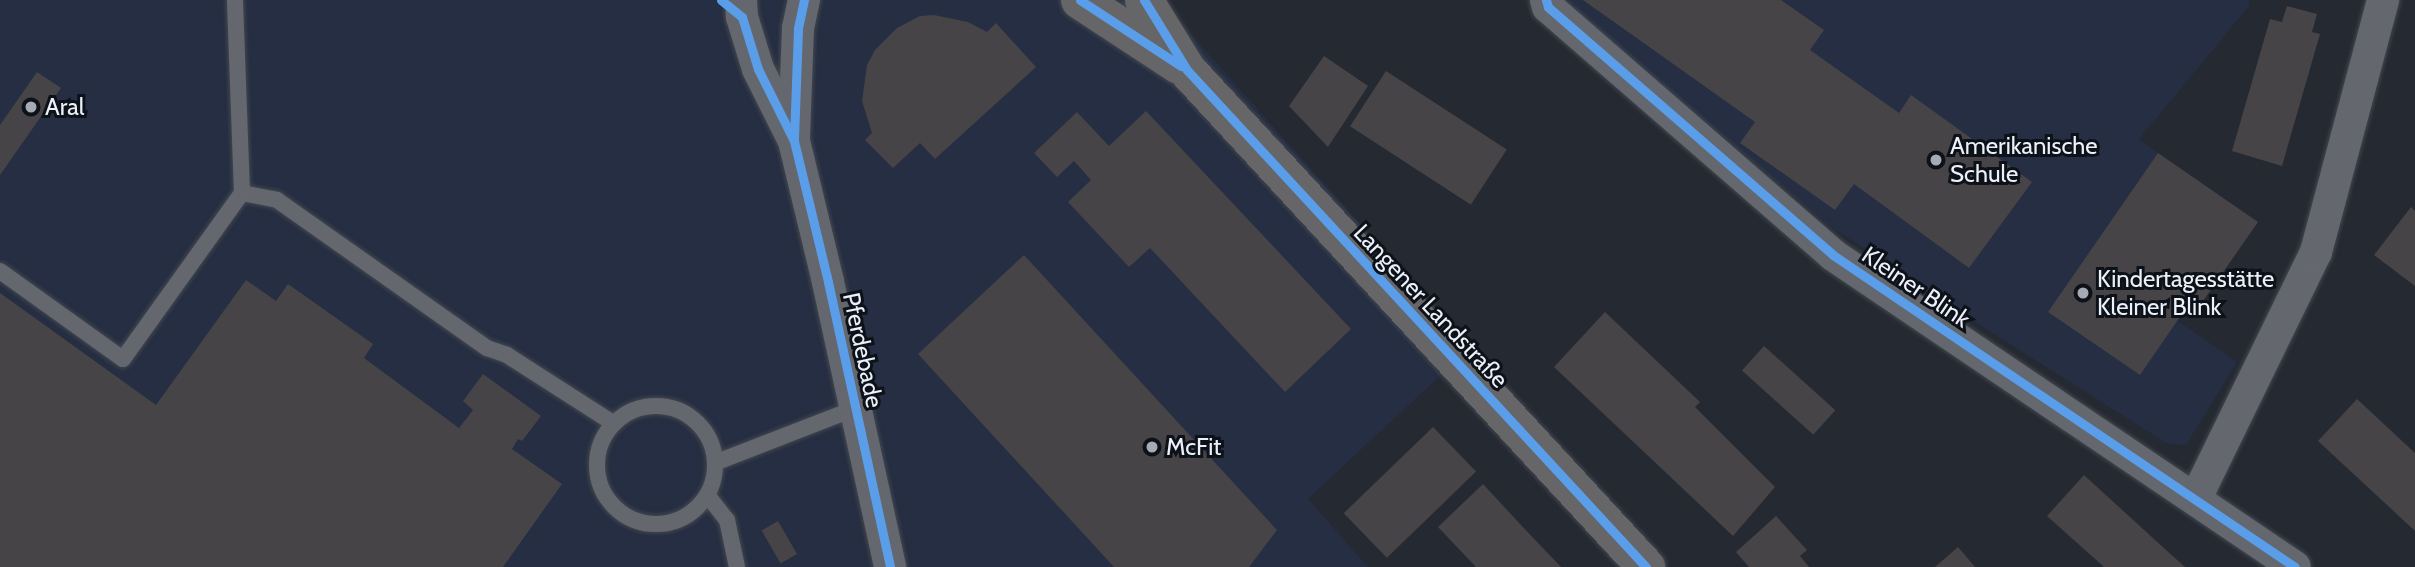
<!DOCTYPE html>
<meta charset="utf-8">
<style>
body{margin:0}
#map{position:relative;width:2415px;height:567px;overflow:hidden;background:#252932;font-family:Cabin,sans-serif}
div>[style]{position:absolute}
[style*='--x']{left:calc(var(--x)*1px);top:calc(var(--y)*1px);width:calc(var(--w)*1px);rotate:calc(var(--a)*1deg)}
.built>*{inset:0;background:#252e42}
.building>*{inset:0;background:#464446;transform-origin:0 0}
.roads{filter:drop-shadow(0 0 2px #43474f) drop-shadow(0 0 2px #43474f)}
.lane>*{height:16px;margin:-8px;padding:0 8px;transform-origin:8px;border-radius:8px;background:#64686e}
.lane>.ring{margin:-8px;padding:0;box-sizing:content-box;background:none;border:16px solid #64686e;border-radius:50%}
.street>*{height:32px;margin:-16px;padding:0 16px;transform-origin:16px;border-radius:16px;background:#64686e}
.primary>*{height:38px;margin:-19px;padding:0 19px;transform-origin:19px;border-radius:19px;background:#666669}
.cycleway>*{height:9px;margin:-4.5px;padding:0 4.5px;transform-origin:4.5px;border-radius:4.5px;background:#5a9eea}
.dots>*{width:19px;height:19px;translate:-50% -50%;box-sizing:border-box;border:4px solid #0d1118;border-radius:50%}
span{translate:-50% -50%;white-space:nowrap;text-align:center;line-height:1.15;-webkit-text-stroke:6px #0d1118;paint-order:stroke}
.poi-label{font-size:24px;color:#ebf0fb}
.left{translate:0 -50%;text-align:left}
.street-label{font-size:24px;color:#ebf0fb}
</style>
<div id="map">
<div class="built">
<i style="clip-path:polygon(0 0,1161px 0,1470px 348px,1308px 499px,1368px 567px,0 567px)"></i>
<i style="clip-path:polygon(1560px 0,2249px 0,2250px 5px,2139px 139px,2158px 153px,2194px 314px,2186px 308px,2178px 321px,2237px 362px,2186px 445px,2168px 444px,1948px 305px,1826px 223px)"></i>
</div>
<div class="building">
<i style="clip-path:polygon(1583px 0,1781px 0,1824px 30px,1810px 50px,1899px 113px,1911px 95px,2032px 182px,1969px 268px,1854px 184px,1835px 210px,1740px 143px,1755px 122px)"></i>
<i style="clip-path:polygon(2287px 6px,2317px 14px,2312px 32px,2320px 34px,2282px 166px,2232px 151px,2270px 19px,2282px 22px)"></i>
<i style="clip-path:polygon(934px 15px,968px 22px,987px 32px,996px 23px,1036px 67px,935px 159px,920px 143px,893px 168px,865px 140px,872px 133px,862px 101px,867px 65px,875px 50px,897px 28px,920px 16px)"></i>
<i style="clip-path:polygon(1324px 56px,1368px 86px,1328px 147px,1289px 106px)"></i>
<i style="left:1386px;top:71px;width:144px;height:66px;rotate:33deg"></i>
<i style="clip-path:polygon(37px 72px,61px 88px,0 175px,0 125px)"></i>
<i style="clip-path:polygon(1146px 111px,1351px 329px,1285px 392px,1150px 248px,1129px 267px,1068px 202px,1091px 180px,1074px 161px,1057px 177px,1034px 153px,1077px 112px,1109px 146px)"></i>
<i style="clip-path:polygon(2158px 153px,2258px 222px,2194px 314px,2186px 308px,2140px 375px,2048px 312px)"></i>
<i style="clip-path:polygon(2411px 207px,2415px 211px,2415px 286px,2374px 255px)"></i>
<i style="clip-path:polygon(1024px 255px,1277px 530px,1249px 567px,1114px 567px,918px 354px)"></i>
<i style="clip-path:polygon(246px 280px,276px 301px,288px 284px,373px 344px,364px 358px,459px 428px,473px 410px,463px 401px,483px 374px,541px 416px,522px 441px,518px 439px,512px 449px,562px 484px,503px 567px,0 567px,0 293px,156px 405px)"></i>
<i style="clip-path:polygon(1605px 312px,1700px 402px,1695px 407px,1775px 487px,1733px 536px,1554px 367px)"></i>
<i style="left:1764px;top:346px;width:96px;height:33px;rotate:42deg"></i>
<i style="clip-path:polygon(2357px 399px,2415px 453px,2415px 531px,2318px 441px)"></i>
<i style="left:1433px;top:427px;width:62px;height:124px;rotate:46deg"></i>
<i style="clip-path:polygon(2084px 475px,2166px 550px,2185px 567px,2104px 567px,2047px 516px)"></i>
<i style="clip-path:polygon(1483px 484px,1521px 525px,1561px 567px,1476px 567px,1438px 527px)"></i>
<i style="clip-path:polygon(1776px 516px,1807px 550px,1800px 556px,1809px 567px,1749px 567px,1736px 552px)"></i>
<i style="left:778px;top:521px;width:38px;height:19px;rotate:60deg"></i>
<i style="clip-path:polygon(1958px 547px,1975px 567px,1935px 567px)"></i>
</div>
<div class="roads">
<div class="lane">
<i style="--x:242;--y:193;--w:36;--a:11"></i>
<i style="--x:277;--y:200;--w:257;--a:35.2"></i>
<i style="--x:487;--y:348;--w:21;--a:19"></i>
<i style="--x:507;--y:355;--w:126;--a:32.7"></i>
<i style="--x:0;--y:271;--w:151;--a:35.6"></i>
<i style="--x:123;--y:359;--w:204;--a:-54.4"></i>
<i style="--x:242;--y:193;--w:193;--a:-92.1"></i>
<i class="ring" style="left:597px;top:406px;width:102px;height:102px"></i>
<i style="--x:717;--y:462;--w:149;--a:-21.2"></i>
<i style="--x:708;--y:496;--w:31;--a:52"></i>
<i style="--x:727;--y:520;--w:48;--a:78"></i>
</div>
<div class="street">
<i style="--x:741;--y:0;--w:17;--a:87"></i>
<i style="--x:742;--y:17;--w:54;--a:72.9"></i>
<i style="--x:758;--y:69;--w:80;--a:63.4"></i>
<i style="--x:794;--y:141;--w:145;--a:76.4"></i>
<i style="--x:828;--y:282;--w:292;--a:77.7"></i>
<i style="--x:1546;--y:0;--w:7;--a:74"></i>
<i style="--x:1548;--y:7;--w:378;--a:41"></i>
<i style="--x:1833;--y:255;--w:557;--a:34.03"></i>
<i style="--x:794;--y:136;--w:108;--a:-87.9"></i>
<i style="--x:798;--y:28;--w:29;--a:-78"></i>
<i style="--x:2196;--y:498;--w:274;--a:-64"></i>
<i style="--x:2316;--y:252;--w:261;--a:-75.1"></i>
</div>
<div class="primary">
<i style="--x:1080;--y:0;--w:118;--a:33.3"></i>
<i style="--x:1144;--y:0;--w:82;--a:58.4"></i>
<i style="--x:1187;--y:70;--w:677;--a:47.28"></i>
</div>
</div>
<div class="cycleway">
<i style="--x:721;--y:0;--w:27;--a:39"></i>
<i style="--x:742;--y:17;--w:54;--a:72.9"></i>
<i style="--x:758;--y:69;--w:80;--a:63.4"></i>
<i style="--x:794;--y:141;--w:145;--a:76.4"></i>
<i style="--x:828;--y:282;--w:292;--a:77.7"></i>
<i style="--x:1080;--y:0;--w:121;--a:33.2"></i>
<i style="--x:1144;--y:0;--w:82;--a:58.4"></i>
<i style="--x:1187;--y:70;--w:677;--a:47.28"></i>
<i style="--x:1546;--y:0;--w:7;--a:74"></i>
<i style="--x:1548;--y:7;--w:378;--a:41"></i>
<i style="--x:1833;--y:255;--w:557;--a:34.03"></i>
<i style="--x:794;--y:138;--w:110;--a:-87.9"></i>
<i style="--x:798;--y:28;--w:29;--a:-78"></i>
</div>
<div class="dots">
<i style="left:31px;top:107px;background:#a6aab5"></i>
<i style="left:1936px;top:160px;background:#a6aab5"></i>
<i style="left:2083px;top:293px;background:#a6aab5"></i>
<i style="left:1152px;top:447px;background:#a6aab5"></i>
</div>
<div class="poi-label">
<span class="left" style="left:45px;top:107px">Aral</span>
<span class="left" style="left:1950px;top:160px">Amerikanische<br>Schule</span>
<span class="left" style="left:2097px;top:293px">Kindertagesstätte<br>Kleiner Blink</span>
<span class="left" style="left:1166px;top:447px">McFit</span>
</div>
<div class="street-label">
<span style="left:1916px;top:287px;rotate:34deg">Kleiner Blink</span>
<span style="left:1431px;top:306px;rotate:47deg">Langener Landstraße</span>
<span style="left:863px;top:350px;rotate:78deg">Pferdebade</span>
</div>
</div>
